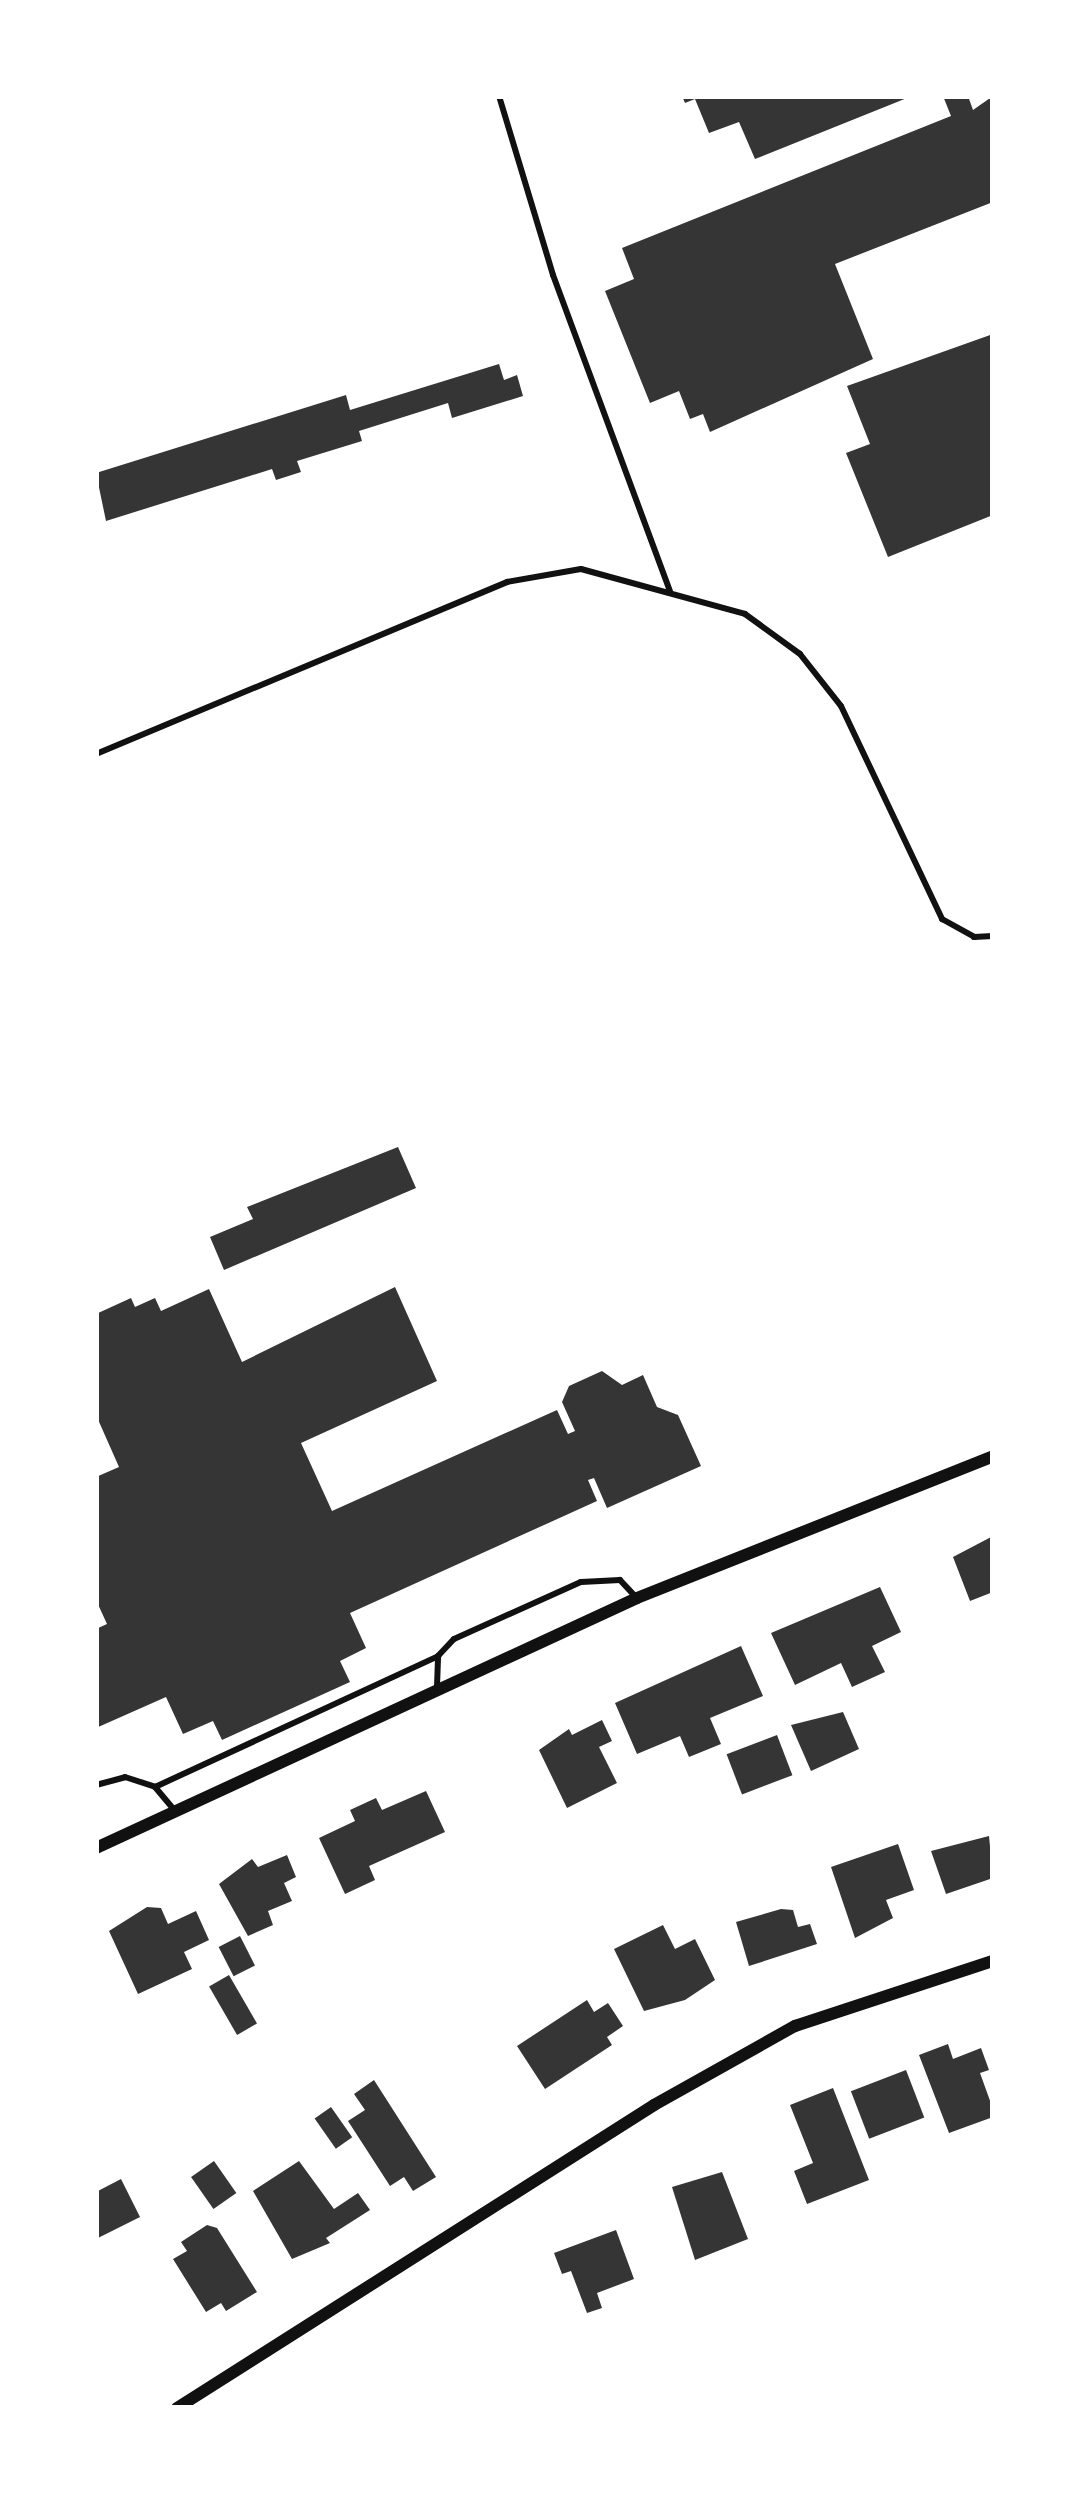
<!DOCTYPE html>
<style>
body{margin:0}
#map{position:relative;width:1089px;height:2504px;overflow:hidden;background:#fff;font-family:"Varela Round",sans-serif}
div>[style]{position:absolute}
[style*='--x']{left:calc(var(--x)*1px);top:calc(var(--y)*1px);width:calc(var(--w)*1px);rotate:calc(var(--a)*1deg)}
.building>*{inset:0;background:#353535;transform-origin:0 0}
.service>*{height:6px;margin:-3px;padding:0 3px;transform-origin:3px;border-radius:3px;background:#111}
.minor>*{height:12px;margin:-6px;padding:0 6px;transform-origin:6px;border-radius:6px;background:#111}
span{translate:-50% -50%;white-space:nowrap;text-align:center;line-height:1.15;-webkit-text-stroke:12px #fff;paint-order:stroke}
.frame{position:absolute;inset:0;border:99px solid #fff;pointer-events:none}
</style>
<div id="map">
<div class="building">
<i style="clip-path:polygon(682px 96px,912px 96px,755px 159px,739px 122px,709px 133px,695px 99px,685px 103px)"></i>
<i style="clip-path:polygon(943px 96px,968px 96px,973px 110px,993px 96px,993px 202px,835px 264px,873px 359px,710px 432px,703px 414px,690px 419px,679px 391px,650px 403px,605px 291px,634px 279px,622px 248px,951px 116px)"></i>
<i style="clip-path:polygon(993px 334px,993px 515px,888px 557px,846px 453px,870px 444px,847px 386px)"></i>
<i style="clip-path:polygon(499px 364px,504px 380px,517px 375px,523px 396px,452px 418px,448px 403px,359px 431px,362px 441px,297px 461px,301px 472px,276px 480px,272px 469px,106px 521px,96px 473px,346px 395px,350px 410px)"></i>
<i style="clip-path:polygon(398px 1147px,416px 1188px,224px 1270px,210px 1237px,253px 1219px,247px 1207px)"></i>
<i style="clip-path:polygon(395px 1287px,437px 1381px,301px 1443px,332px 1511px,557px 1410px,568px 1434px,575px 1431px,562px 1402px,569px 1386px,602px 1371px,622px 1385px,643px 1375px,657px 1407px,678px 1415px,701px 1466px,607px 1508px,594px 1478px,588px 1480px,597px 1501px,350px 1613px,366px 1648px,340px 1661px,350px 1682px,222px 1740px,213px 1721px,183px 1734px,166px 1697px,96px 1728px,96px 1629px,107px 1624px,96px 1600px,96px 1477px,119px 1467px,96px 1415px,96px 1314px,131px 1298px,135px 1307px,155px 1298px,161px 1311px,209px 1289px,242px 1362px)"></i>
<i style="clip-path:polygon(993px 1536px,993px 1592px,970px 1601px,953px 1557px)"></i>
<i style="clip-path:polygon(880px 1587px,901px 1632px,872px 1646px,885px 1672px,852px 1687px,841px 1663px,795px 1685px,771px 1633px)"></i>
<i style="clip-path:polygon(741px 1646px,763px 1696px,710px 1718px,721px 1744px,689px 1757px,680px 1736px,637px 1754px,615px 1703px)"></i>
<i style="clip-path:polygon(843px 1712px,859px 1749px,811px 1771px,791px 1725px)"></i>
<i style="clip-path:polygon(602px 1720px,612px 1741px,599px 1747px,617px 1783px,567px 1808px,539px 1750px,569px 1729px,572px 1735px)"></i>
<i style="left:777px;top:1735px;width:43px;height:54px;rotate:69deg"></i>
<i style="clip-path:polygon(426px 1791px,445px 1832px,369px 1866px,375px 1880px,345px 1894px,319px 1838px,355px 1821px,350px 1810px,376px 1798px,382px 1810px)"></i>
<i style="clip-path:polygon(989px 1836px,993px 1878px,946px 1894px,931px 1851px)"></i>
<i style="clip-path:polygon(898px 1844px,914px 1890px,886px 1900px,893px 1918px,855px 1938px,831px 1867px)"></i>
<i style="clip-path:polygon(287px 1855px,296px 1877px,284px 1883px,292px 1901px,268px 1911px,273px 1925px,248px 1936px,219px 1884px,252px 1859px,258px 1867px)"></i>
<i style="clip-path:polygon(147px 1907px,161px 1908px,168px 1924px,196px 1911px,209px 1940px,184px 1952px,192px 1969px,138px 1994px,109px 1931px)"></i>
<i style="clip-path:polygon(781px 1909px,793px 1910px,798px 1927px,810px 1924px,817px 1944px,749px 1966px,736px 1922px)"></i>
<i style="clip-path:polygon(663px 1925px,675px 1949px,695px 1939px,715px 1980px,685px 2000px,644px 2011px,614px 1949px)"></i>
<i style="left:240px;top:1936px;width:33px;height:24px;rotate:63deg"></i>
<i style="left:229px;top:1975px;width:56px;height:23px;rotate:60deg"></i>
<i style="clip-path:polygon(587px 2000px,594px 2012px,608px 2003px,623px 2026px,607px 2037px,612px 2045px,545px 2089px,517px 2046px)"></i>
<i style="clip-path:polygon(948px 2044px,953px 2059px,981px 2048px,989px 2070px,980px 2073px,993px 2109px,993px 2117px,949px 2133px,919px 2055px)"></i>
<i style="left:906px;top:2070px;width:51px;height:59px;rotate:69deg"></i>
<i style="clip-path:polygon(374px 2080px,436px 2177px,413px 2191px,404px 2177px,390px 2186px,348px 2121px,365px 2110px,354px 2094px)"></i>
<i style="clip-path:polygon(833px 2088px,869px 2180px,807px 2204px,794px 2171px,813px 2163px,790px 2105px)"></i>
<i style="left:331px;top:2107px;width:37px;height:20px;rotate:55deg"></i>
<i style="left:214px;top:2161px;width:39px;height:28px;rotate:55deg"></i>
<i style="clip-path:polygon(299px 2161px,334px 2209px,358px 2193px,370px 2210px,326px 2238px,330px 2243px,292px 2259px,253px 2191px)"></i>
<i style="clip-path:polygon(722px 2172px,748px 2239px,695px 2260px,672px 2187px)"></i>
<i style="clip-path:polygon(121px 2179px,140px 2217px,96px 2239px,96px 2192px)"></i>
<i style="clip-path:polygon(207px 2225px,217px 2228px,257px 2292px,226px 2311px,221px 2303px,206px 2312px,173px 2259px,187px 2251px,181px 2242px)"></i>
<i style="clip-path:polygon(616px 2230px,634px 2279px,597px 2293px,602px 2308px,587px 2313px,571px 2271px,562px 2274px,554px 2253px)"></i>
</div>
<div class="service">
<i style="--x:499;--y:96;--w:187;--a:73.2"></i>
<i style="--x:553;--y:275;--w:337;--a:69.7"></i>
<i style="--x:96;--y:754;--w:446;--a:-22.7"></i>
<i style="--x:507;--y:582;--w:75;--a:-10"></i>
<i style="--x:581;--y:569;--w:170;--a:15.3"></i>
<i style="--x:745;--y:614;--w:68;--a:36"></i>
<i style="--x:800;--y:654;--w:66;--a:51.7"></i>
<i style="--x:841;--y:706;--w:236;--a:64.6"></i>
<i style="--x:942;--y:919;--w:37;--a:29"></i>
<i style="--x:974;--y:937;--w:19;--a:-3"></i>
<i style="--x:437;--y:1687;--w:31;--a:-88"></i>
<i style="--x:438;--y:1656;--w:23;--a:-47"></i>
<i style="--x:454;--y:1639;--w:139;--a:-24.2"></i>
<i style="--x:581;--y:1582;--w:39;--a:-3"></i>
<i style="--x:620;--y:1580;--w:22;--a:47"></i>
<i style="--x:96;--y:1785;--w:30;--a:-15"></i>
<i style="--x:125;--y:1777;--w:32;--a:18"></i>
<i style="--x:155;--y:1787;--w:31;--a:50"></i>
<i style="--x:155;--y:1787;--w:312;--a:-24.8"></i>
</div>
<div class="minor">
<i style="--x:96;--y:1848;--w:596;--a:-24.8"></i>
<i style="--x:637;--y:1598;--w:383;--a:-21.7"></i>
<i style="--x:177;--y:2408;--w:565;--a:-32.42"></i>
<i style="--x:654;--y:2105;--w:162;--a:-29.3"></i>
<i style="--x:795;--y:2026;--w:208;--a:-18.2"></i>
</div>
<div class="frame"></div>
</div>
